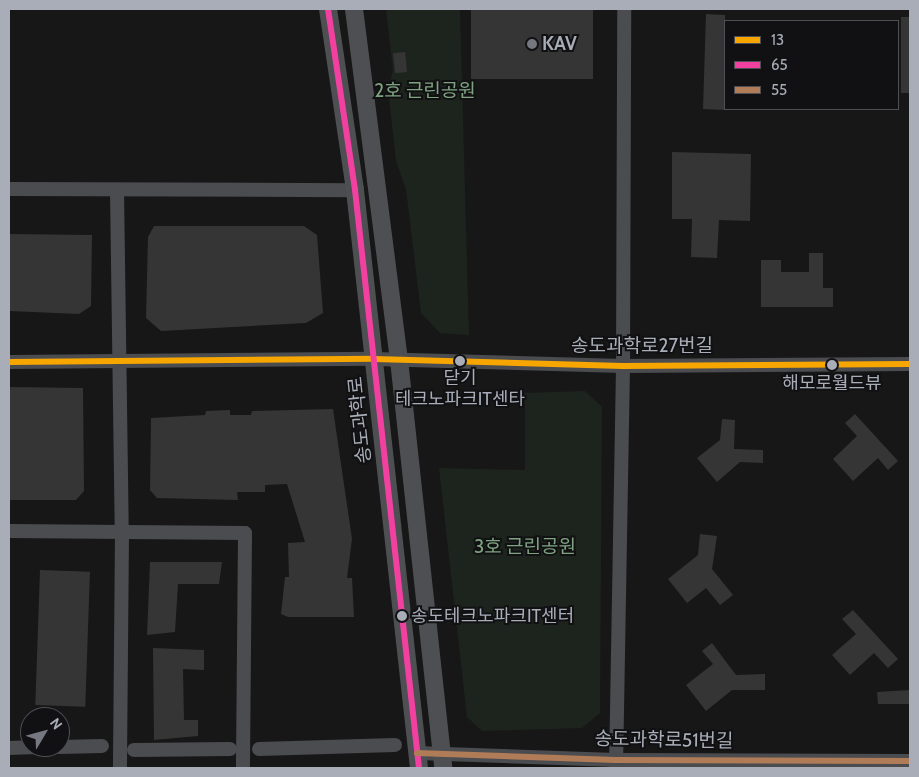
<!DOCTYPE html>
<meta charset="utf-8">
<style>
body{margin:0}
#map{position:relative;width:919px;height:777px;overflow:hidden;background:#171717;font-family:Cabin,"Noto Sans KR",sans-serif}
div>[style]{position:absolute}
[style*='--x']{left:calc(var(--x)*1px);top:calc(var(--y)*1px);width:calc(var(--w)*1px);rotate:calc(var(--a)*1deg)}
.green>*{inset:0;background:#1d241e}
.building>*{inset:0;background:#353536;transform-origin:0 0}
.minor>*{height:14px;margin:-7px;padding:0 7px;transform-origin:7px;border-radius:7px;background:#4b4c50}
.major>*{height:18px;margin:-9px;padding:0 9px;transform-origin:9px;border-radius:9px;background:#4d4f52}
.bus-1>*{height:6px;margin:-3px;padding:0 3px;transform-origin:3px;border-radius:3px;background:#f7a600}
.bus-2>*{height:6px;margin:-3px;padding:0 3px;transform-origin:3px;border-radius:3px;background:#f240a1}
.bus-3>*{height:6px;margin:-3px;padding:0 3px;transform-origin:3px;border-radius:3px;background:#b07c57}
.dots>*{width:14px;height:14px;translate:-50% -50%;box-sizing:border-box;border:2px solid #111113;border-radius:50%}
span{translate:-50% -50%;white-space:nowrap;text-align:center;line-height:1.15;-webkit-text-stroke:4px #111113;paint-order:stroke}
.bus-label{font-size:18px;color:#a8adb8}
.left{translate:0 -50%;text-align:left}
.poi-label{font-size:19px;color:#a8adb8;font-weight:700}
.park-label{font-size:19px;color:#7fa381}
.street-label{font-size:19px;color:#a8adb8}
.frame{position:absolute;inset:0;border:10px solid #a8adb8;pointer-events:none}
.legend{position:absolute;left:724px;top:20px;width:175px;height:90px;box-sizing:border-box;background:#111113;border:1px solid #4d4f55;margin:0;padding:6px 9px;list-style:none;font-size:15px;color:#a8adb8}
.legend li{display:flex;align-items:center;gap:10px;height:25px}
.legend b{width:25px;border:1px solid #4d4f55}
.north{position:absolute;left:20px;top:707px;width:50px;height:50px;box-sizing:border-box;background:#111113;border:1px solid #4d4f55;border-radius:50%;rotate:53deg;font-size:14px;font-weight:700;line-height:20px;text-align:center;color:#a8adb8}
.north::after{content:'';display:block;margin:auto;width:18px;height:22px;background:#757880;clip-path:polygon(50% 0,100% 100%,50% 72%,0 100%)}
</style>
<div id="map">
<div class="green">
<i style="clip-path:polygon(386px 9px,460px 9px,469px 335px,440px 333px,421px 313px,406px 189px,396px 161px,388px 89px,393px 70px)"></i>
<i style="clip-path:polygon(585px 391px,602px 407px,600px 713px,582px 728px,482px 731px,467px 717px,439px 468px,525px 470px,525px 393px)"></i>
</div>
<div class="building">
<i style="left:471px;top:9px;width:122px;height:70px"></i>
<i style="clip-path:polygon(706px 14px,725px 15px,725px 110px,703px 109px)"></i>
<i style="left:901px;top:17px;width:9px;height:76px"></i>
<i style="left:405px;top:52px;width:20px;height:12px;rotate:84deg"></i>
<i style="clip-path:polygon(672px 152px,751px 154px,750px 221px,719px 220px,717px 258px,691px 257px,692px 219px,672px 219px)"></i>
<i style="clip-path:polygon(154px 226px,304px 226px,317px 235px,323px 313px,306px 323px,161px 331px,146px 318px,148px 237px)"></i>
<i style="clip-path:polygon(9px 234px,92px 235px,91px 306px,79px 314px,9px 311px)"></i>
<i style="clip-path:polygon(809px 253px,823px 253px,823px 288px,833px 288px,833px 307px,761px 307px,761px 260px,781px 260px,781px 272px,809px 272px)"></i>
<i style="clip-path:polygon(9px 387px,83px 388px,84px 491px,76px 500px,9px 500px)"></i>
<i style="clip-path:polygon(333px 409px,352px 539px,347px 578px,352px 578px,354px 617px,288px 617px,281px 614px,285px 577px,289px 577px,288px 543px,305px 542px,287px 484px,265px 485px,265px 492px,237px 492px,238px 500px,157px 498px,150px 490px,151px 418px,205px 415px,206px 411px,230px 410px,230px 415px,251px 415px,252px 411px)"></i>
<i style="clip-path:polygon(855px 414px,898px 461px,888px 470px,878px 458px,853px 481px,833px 459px,857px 436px,845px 423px)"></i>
<i style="clip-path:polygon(722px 419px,735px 420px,734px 449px,763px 450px,763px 463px,740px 462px,717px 482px,697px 458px,720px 440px)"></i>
<i style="clip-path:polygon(700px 534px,717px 536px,712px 569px,733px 595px,720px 605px,706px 588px,687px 603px,668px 579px,698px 555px)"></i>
<i style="clip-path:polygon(150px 562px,222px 562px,219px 584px,178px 584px,175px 632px,147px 635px)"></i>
<i style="left:40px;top:570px;width:50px;height:135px;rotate:2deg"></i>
<i style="clip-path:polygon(853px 610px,898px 659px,888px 668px,874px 653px,850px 675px,832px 655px,856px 634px,842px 619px)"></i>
<i style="clip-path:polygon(712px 643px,736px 675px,765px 674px,765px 690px,732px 690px,706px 711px,686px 685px,713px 664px,702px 651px)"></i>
<i style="clip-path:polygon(153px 648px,204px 650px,204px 670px,183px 669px,184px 720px,198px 720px,198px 736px,154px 740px)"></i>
<i style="clip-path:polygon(910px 690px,910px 704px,878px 704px,877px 692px)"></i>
</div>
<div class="minor">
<i style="--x:9;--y:189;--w:346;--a:0.2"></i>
<i style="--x:117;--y:190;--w:343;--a:89.2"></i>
<i style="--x:122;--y:533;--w:235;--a:90.5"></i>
<i style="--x:9;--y:362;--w:365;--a:-0.5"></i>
<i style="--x:374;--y:359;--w:249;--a:1.6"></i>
<i style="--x:623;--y:366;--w:287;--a:-0.4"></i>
<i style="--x:9;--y:531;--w:236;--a:0.5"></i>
<i style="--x:245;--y:533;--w:235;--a:90.5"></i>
<i style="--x:60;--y:747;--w:42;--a:-1.4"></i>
<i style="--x:9;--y:748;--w:36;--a:-2"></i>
<i style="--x:259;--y:749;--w:136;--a:-1.7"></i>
<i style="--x:134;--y:750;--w:96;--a:-0.6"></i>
<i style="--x:417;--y:753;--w:199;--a:2"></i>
<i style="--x:616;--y:760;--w:294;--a:0.2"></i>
<i style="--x:616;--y:768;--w:402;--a:-89"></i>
<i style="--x:623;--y:366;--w:357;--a:-89.8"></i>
</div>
<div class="major">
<i style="--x:328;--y:9;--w:183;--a:81.5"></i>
<i style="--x:355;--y:190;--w:582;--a:83.68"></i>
<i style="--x:354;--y:9;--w:354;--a:82.7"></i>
<i style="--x:399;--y:360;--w:410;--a:83.8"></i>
</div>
<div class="bus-1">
<i style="--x:9;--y:362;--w:365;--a:-0.5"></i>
<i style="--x:374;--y:359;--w:249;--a:1.6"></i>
<i style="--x:623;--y:366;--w:287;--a:-0.4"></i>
</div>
<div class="bus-2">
<i style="--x:328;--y:9;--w:183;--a:81.5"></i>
<i style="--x:355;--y:190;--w:582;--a:83.68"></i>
</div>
<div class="bus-3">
<i style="--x:417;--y:753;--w:199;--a:2"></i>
<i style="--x:616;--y:760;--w:294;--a:0.2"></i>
</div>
<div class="dots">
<i style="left:532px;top:44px;background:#757880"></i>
<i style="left:460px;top:361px;background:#a8adb8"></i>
<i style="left:832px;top:365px;background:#a8adb8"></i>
<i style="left:402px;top:616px;background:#a8adb8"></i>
</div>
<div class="bus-label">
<span style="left:460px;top:389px">닫기<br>테크노파크IT센타</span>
<span style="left:832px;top:383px">해모로월드뷰</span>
<span class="left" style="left:411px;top:616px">송도테크노파크IT센터</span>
</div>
<div class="poi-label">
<span class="left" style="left:542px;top:44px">KAV</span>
</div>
<div class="park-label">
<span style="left:425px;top:91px">2호 근린공원</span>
<span style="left:525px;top:547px">3호 근린공원</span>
</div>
<div class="street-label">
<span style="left:642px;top:346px">송도과학로27번길</span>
<span style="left:360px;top:420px;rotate:-96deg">송도과학로</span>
<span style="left:664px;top:740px;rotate:1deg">송도과학로51번길</span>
</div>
<div class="frame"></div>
<ul class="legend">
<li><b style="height:6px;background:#f7a600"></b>13</li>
<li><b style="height:6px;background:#f240a1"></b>65</li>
<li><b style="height:6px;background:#b07c57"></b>55</li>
</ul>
<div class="north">N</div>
</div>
